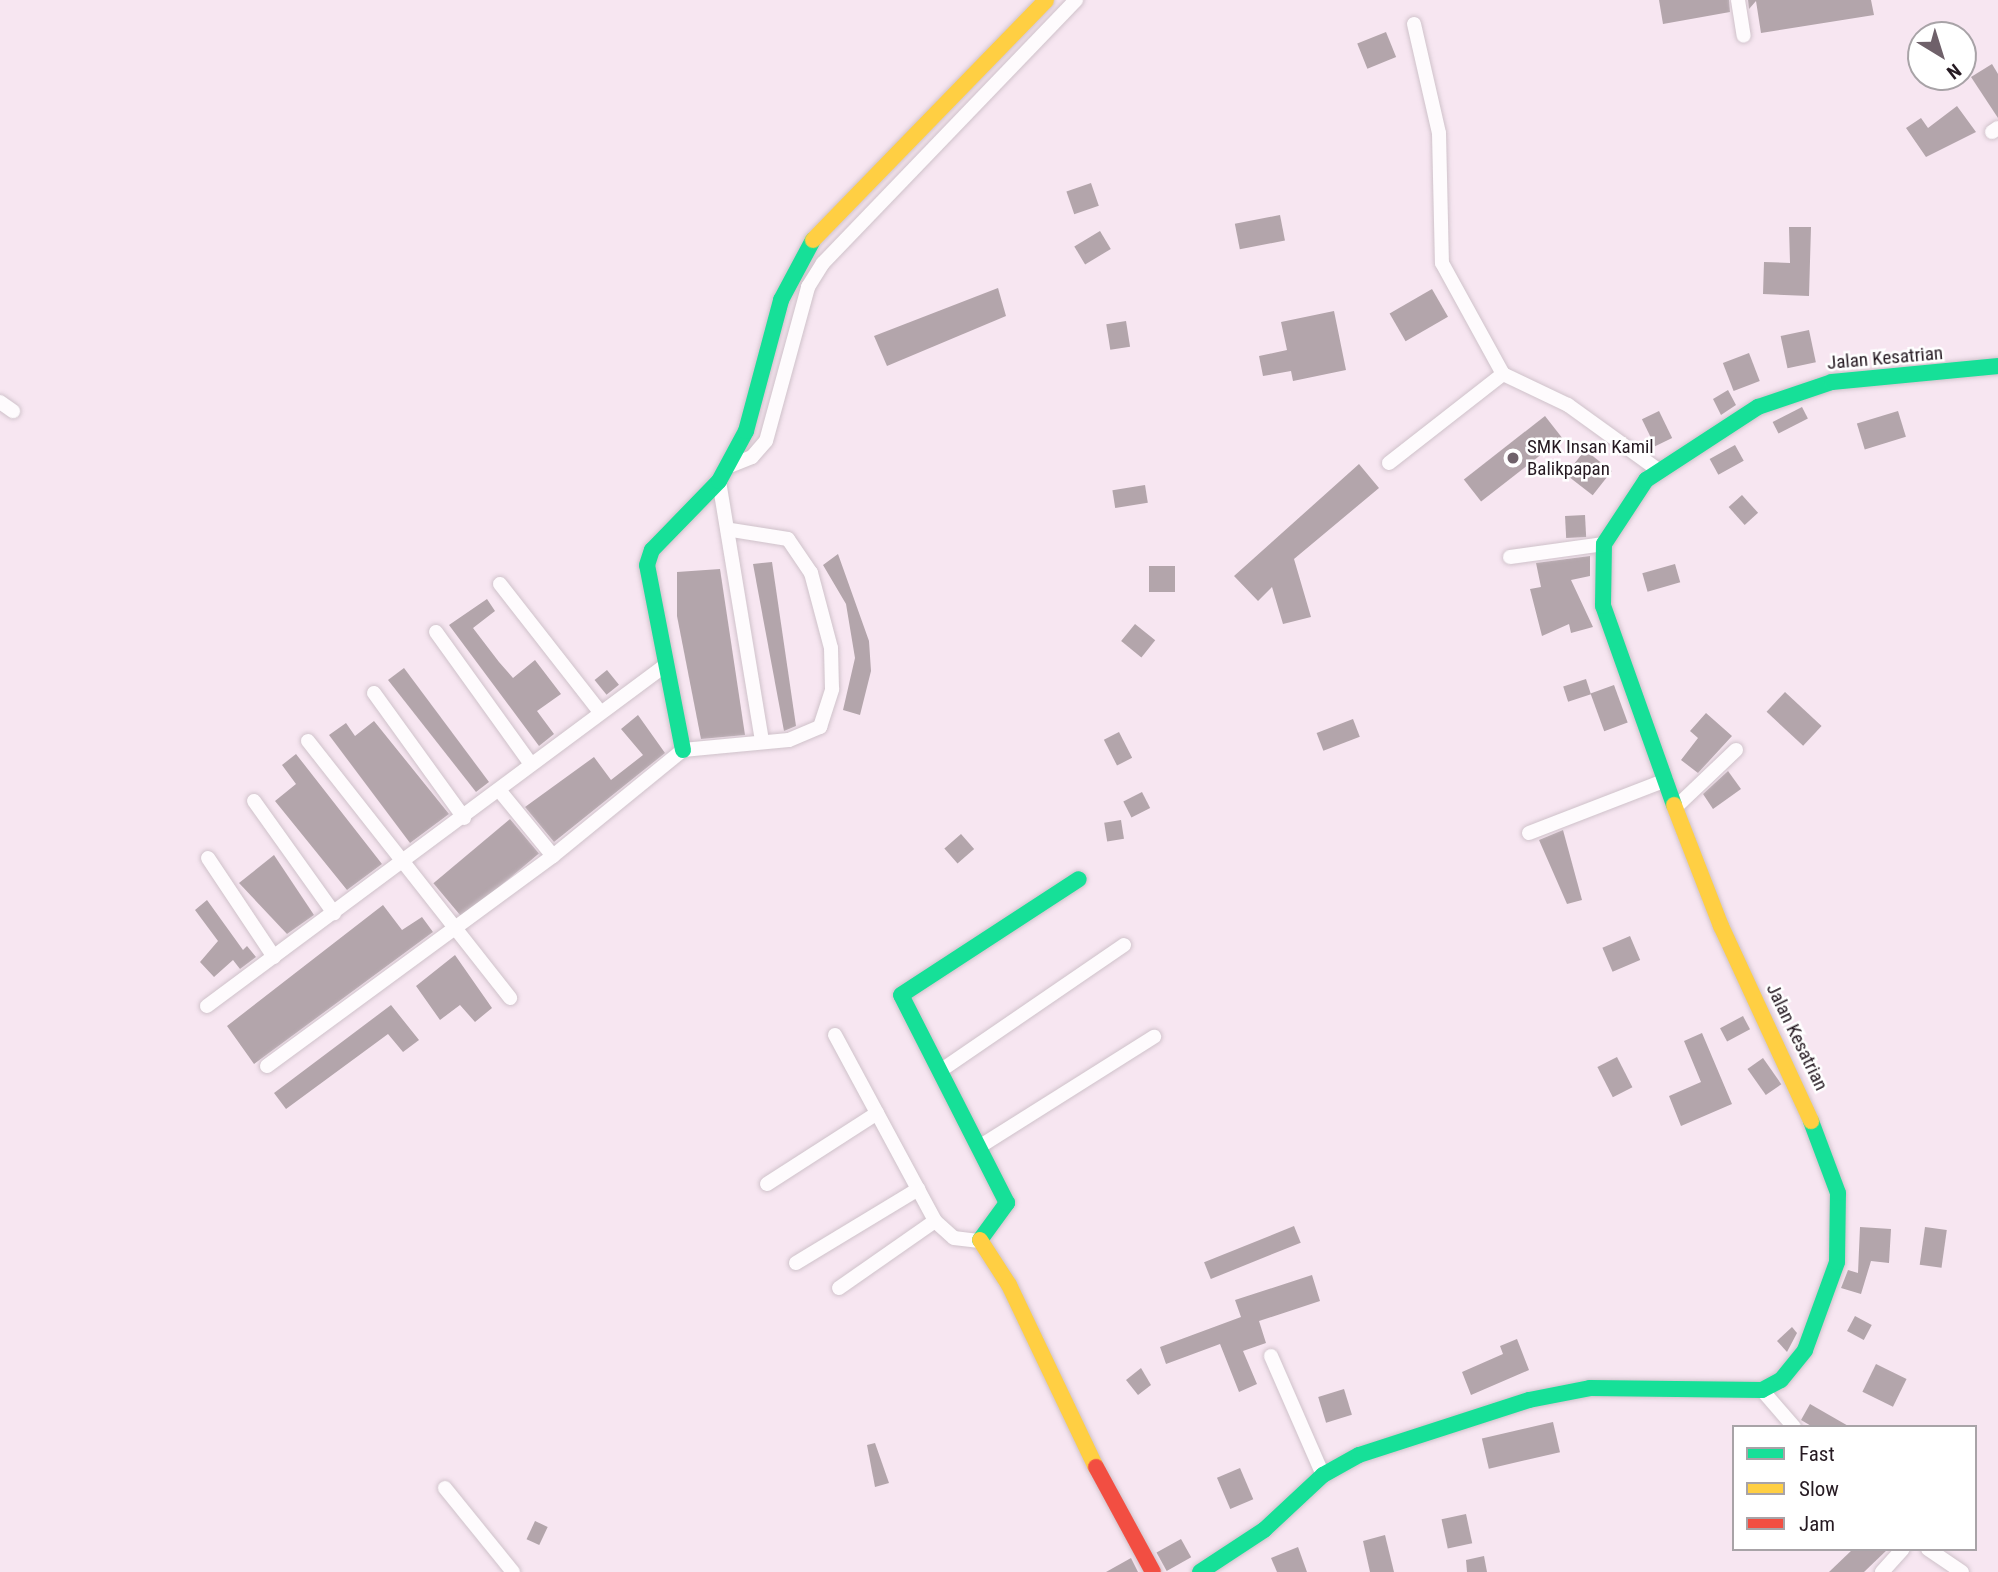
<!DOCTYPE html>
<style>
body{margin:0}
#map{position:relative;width:1998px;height:1572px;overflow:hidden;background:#f7e6f1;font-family:"Roboto Condensed",sans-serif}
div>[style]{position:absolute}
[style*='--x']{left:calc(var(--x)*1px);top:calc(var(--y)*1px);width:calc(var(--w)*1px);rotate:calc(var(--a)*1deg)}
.building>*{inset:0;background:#b3a5ab;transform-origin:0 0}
.roads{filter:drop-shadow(0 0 2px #cfc2ca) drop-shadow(0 0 2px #cfc2ca)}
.street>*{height:14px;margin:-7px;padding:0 7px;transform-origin:7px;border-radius:7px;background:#fefbfd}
.fast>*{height:16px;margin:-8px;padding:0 8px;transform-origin:8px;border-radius:8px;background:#16e098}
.slow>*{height:16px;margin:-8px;padding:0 8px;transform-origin:8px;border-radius:8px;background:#ffcf43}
.jam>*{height:16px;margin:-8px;padding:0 8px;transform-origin:8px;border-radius:8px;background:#f24e42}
.dots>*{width:19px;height:19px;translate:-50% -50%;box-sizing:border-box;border:4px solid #fff;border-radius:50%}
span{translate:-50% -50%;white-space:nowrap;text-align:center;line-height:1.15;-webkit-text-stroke:5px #fff;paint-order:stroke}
.street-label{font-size:19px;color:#261a22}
.poi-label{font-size:19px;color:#261a22}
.left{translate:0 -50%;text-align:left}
.legend{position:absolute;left:1732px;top:1425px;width:245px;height:126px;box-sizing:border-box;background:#fff;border:2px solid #a8a3a7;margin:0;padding:9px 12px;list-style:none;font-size:21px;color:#261a22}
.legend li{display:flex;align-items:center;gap:14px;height:35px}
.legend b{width:35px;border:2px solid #a8a3a7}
.north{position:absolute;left:1907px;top:21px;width:70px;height:70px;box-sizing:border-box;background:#fff;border:2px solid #a8a3a7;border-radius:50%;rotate:142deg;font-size:19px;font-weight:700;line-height:28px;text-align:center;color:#261a22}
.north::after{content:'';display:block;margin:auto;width:24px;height:32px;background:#6f616a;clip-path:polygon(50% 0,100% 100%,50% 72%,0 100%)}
</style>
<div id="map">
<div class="building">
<i style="clip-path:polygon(1659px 0,1729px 0,1730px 12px,1663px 24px)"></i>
<i style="clip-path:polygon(1748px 0,1871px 0,1874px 15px,1761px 33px,1756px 1px,1749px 9px)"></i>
<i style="left:1386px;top:32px;width:27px;height:31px;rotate:68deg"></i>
<i style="clip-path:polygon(1992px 64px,1998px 74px,1998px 118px,1971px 77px)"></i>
<i style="clip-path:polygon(1957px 106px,1976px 132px,1926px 157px,1906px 128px,1921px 118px,1928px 128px)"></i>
<i style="left:1091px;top:183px;width:24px;height:26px;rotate:71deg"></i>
<i style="left:1280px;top:215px;width:26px;height:46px;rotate:79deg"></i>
<i style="clip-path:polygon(1789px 227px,1811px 227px,1809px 296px,1763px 294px,1764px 262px,1790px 263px)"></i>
<i style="left:1100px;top:231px;width:21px;height:30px;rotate:59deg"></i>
<i style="clip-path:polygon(998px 288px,1006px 316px,887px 366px,874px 336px)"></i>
<i style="left:1432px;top:289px;width:32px;height:49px;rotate:60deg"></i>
<i style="clip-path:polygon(1334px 311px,1346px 370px,1293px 381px,1291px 371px,1263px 376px,1259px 356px,1287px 350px,1281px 322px)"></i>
<i style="left:1126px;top:321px;width:26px;height:20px;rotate:81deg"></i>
<i style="left:1809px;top:330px;width:33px;height:29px;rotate:78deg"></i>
<i style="left:1749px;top:353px;width:30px;height:28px;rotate:69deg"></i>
<i style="clip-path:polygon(1728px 390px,1736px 405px,1721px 415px,1713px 399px)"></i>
<i style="left:1802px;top:407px;width:13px;height:33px;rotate:63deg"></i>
<i style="left:1659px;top:411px;width:30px;height:19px;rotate:64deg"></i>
<i style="left:1898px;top:411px;width:27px;height:43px;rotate:73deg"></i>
<i style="left:1545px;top:416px;width:28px;height:103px;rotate:52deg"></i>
<i style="left:1735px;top:445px;width:18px;height:29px;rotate:61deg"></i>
<i style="left:1585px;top:450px;width:34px;height:31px;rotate:38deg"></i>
<i style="clip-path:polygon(1359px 464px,1379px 488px,1294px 559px,1311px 617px,1283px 624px,1272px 587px,1258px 601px,1234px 576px)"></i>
<i style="left:1145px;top:485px;width:18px;height:33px;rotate:81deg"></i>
<i style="left:1742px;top:495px;width:24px;height:18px;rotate:48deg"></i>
<i style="left:1585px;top:515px;width:22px;height:20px;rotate:87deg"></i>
<i style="clip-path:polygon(838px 554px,869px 641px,871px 671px,860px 715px,843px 710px,855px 658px,846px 604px,823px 565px)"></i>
<i style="clip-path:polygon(1590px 556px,1590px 576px,1571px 580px,1593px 627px,1571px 633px,1569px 624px,1542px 636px,1530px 589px,1541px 587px,1536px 563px)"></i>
<i style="clip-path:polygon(772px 562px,796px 726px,784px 731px,753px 564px)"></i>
<i style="left:1675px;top:564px;width:19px;height:34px;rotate:74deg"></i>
<i style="left:1149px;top:566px;width:26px;height:26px"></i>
<i style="clip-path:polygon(720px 569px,745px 735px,701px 739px,677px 616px,677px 572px)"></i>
<i style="clip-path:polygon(487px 599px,495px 611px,473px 628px,499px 662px,513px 678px,535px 660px,561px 694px,537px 711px,554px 734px,539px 746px,449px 625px)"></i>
<i style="left:1135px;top:624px;width:26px;height:22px;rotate:39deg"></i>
<i style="clip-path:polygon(404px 668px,489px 782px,476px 792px,388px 680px)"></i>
<i style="left:607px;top:670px;width:19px;height:16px;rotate:51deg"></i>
<i style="left:1586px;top:679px;width:16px;height:24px;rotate:72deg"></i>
<i style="left:1614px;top:685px;width:40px;height:25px;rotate:70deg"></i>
<i style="left:1785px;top:692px;width:50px;height:27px;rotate:43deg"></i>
<i style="clip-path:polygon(1706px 713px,1732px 736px,1698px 773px,1681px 760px,1698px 738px,1690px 731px)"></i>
<i style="clip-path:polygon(638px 715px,665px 753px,554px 842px,525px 807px,594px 757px,611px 780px,643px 755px,621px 729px)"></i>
<i style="left:1353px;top:719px;width:19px;height:39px;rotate:69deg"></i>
<i style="clip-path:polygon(374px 721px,449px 814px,410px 843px,329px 735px,346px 723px,355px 736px)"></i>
<i style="left:1119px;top:732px;width:29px;height:17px;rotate:63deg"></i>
<i style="clip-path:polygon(296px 754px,382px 864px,347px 890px,275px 801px,296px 784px,282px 765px)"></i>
<i style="clip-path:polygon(1728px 771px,1741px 789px,1713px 809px,1703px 794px)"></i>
<i style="left:1142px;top:792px;width:18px;height:21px;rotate:63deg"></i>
<i style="left:510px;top:819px;width:45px;height:100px;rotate:50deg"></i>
<i style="left:1121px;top:820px;width:19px;height:17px;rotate:81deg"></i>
<i style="clip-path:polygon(1563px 830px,1582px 900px,1567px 904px,1539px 840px)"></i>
<i style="left:961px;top:834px;width:20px;height:22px;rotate:49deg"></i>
<i style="clip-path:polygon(274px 855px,314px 915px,287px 934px,239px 883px)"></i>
<i style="clip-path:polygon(207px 900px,243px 950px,247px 946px,256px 957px,240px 969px,233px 960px,214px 977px,200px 962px,218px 941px,195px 910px)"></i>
<i style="clip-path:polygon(383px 905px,402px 930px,422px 917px,433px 932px,254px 1064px,227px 1026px)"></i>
<i style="left:1630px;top:936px;width:26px;height:30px;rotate:67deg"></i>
<i style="clip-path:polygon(455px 955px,492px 1008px,475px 1022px,460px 1005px,440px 1020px,416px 986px)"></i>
<i style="clip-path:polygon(391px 1005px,419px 1040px,403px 1052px,388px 1034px,286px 1109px,274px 1093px)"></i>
<i style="left:1743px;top:1016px;width:15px;height:26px;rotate:62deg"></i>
<i style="clip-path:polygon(1702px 1033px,1732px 1104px,1681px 1126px,1669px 1096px,1701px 1082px,1684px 1041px)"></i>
<i style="left:1617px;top:1057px;width:34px;height:22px;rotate:63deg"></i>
<i style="left:1763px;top:1058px;width:32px;height:19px;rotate:55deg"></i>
<i style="left:1294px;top:1226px;width:18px;height:97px;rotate:68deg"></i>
<i style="clip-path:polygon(1860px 1227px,1891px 1229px,1889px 1263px,1871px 1261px,1861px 1294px,1841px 1288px,1848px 1270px,1858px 1273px)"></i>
<i style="left:1925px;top:1227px;width:22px;height:38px;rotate:8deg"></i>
<i style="clip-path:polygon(1312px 1275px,1320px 1301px,1259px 1321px,1266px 1343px,1243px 1351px,1257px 1384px,1239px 1392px,1220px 1344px,1166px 1364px,1160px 1347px,1241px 1317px,1235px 1300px)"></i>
<i style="left:1855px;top:1316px;width:19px;height:17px;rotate:28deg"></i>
<i style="clip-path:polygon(1792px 1327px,1797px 1333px,1787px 1352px,1777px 1341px)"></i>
<i style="clip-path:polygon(1517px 1339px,1529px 1370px,1471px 1395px,1462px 1372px,1503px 1354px,1500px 1346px)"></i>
<i style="left:1876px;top:1364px;width:34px;height:31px;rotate:26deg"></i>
<i style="clip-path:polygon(1141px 1368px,1151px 1385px,1138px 1395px,1126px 1380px)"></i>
<i style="left:1344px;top:1389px;width:27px;height:27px;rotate:73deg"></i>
<i style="clip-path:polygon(1810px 1404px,1850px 1427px,1813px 1427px,1801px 1420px)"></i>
<i style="left:1553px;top:1422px;width:31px;height:73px;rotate:77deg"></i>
<i style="clip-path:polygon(875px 1443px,889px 1483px,875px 1487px,867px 1445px)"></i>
<i style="left:1240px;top:1468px;width:34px;height:25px;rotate:67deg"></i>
<i style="left:1466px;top:1514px;width:30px;height:25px;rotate:78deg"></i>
<i style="left:535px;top:1521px;width:14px;height:20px;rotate:25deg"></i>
<i style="clip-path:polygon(1385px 1535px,1394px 1572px,1370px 1572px,1363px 1541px)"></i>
<i style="left:1181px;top:1539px;width:21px;height:28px;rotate:61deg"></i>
<i style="clip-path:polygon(1298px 1547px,1307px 1572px,1277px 1572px,1271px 1558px)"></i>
<i style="clip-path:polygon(1853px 1549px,1888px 1549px,1864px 1572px,1829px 1572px)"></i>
<i style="clip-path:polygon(1484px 1556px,1487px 1572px,1467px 1572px,1466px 1560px)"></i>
<i style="clip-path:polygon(1131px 1558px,1138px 1572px,1106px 1572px)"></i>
</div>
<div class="roads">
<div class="street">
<i style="--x:1738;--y:0;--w:36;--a:81"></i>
<i style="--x:1414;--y:24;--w:112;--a:77.1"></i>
<i style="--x:1439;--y:133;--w:130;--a:88.7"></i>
<i style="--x:1442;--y:263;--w:127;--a:61.2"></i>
<i style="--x:1992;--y:132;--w:7;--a:-34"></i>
<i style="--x:0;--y:402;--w:16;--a:35"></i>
<i style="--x:1389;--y:463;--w:145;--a:-38"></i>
<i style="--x:1503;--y:374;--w:72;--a:25.5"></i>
<i style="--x:1568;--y:405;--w:111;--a:35.8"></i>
<i style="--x:727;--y:467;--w:27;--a:-22"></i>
<i style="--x:752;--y:457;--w:21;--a:-49"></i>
<i style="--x:766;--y:441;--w:160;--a:-74.7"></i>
<i style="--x:808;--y:287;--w:28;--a:-58"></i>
<i style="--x:823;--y:263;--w:365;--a:-46.1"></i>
<i style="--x:719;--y:481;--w:264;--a:80.6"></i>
<i style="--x:1510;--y:557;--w:95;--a:-7.9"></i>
<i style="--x:500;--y:584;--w:162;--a:52"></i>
<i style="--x:436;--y:632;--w:163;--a:54.3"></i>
<i style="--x:374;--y:693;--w:154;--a:54.2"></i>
<i style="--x:308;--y:741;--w:327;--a:51.8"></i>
<i style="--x:499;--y:790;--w:85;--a:50.7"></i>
<i style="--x:553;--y:856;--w:168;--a:-39.2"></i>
<i style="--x:683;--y:750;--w:106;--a:-5.4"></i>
<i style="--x:789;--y:740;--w:34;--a:-23"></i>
<i style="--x:820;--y:727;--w:40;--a:-72"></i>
<i style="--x:832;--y:689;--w:41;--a:-91.4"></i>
<i style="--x:831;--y:648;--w:78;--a:-104.9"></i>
<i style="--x:811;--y:573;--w:41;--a:-124.1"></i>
<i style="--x:788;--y:539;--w:58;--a:-171"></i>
<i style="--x:254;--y:801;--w:138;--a:54.5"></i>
<i style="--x:1678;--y:805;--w:80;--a:-43.5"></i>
<i style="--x:1529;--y:833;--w:147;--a:-21.1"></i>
<i style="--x:208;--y:858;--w:119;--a:56.3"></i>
<i style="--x:207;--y:1006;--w:573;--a:-36.63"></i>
<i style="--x:835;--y:1035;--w:211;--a:61.7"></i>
<i style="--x:935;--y:1221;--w:25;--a:42"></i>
<i style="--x:954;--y:1238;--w:26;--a:7"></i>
<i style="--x:267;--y:1066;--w:355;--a:-36.3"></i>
<i style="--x:940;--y:1071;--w:223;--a:-34.4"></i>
<i style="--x:979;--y:1147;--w:207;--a:-32.2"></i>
<i style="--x:767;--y:1184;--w:131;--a:-32.8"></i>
<i style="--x:796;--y:1263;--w:143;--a:-31.2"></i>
<i style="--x:839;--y:1288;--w:117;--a:-34.9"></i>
<i style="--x:1271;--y:1356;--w:130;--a:66.4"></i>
<i style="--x:1762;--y:1390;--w:49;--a:49.1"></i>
<i style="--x:445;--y:1488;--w:108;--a:51"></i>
<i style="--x:1928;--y:1549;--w:41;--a:34.1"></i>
<i style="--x:1882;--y:1572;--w:31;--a:-48"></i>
</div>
<div class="fast">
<i style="--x:683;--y:750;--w:188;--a:-101"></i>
<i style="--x:647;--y:565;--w:16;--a:-72"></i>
<i style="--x:652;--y:550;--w:96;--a:-45.8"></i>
<i style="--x:719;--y:481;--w:57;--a:-61.6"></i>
<i style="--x:746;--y:431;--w:136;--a:-75"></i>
<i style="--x:781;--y:300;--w:68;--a:-61.9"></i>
<i style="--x:1674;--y:805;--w:211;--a:-109.6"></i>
<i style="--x:1603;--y:606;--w:62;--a:-89.1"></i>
<i style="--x:1604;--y:544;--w:77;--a:-56.7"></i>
<i style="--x:1646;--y:480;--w:134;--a:-33.1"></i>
<i style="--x:1758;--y:407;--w:78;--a:-18.7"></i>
<i style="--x:1832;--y:382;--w:167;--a:-5.5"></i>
<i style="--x:980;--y:1240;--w:46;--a:-53.9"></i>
<i style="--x:1007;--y:1203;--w:233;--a:-117"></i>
<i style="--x:901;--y:995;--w:212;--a:-33.1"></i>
<i style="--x:1200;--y:1572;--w:77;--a:-33.3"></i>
<i style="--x:1264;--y:1530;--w:81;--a:-43"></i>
<i style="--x:1323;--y:1475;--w:41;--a:-29.1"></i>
<i style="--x:1359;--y:1455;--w:179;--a:-17.9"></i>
<i style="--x:1529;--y:1400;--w:62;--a:-11.1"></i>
<i style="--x:1590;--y:1388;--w:172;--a:0.7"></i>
<i style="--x:1762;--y:1390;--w:21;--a:-28"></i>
<i style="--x:1781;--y:1380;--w:38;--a:-51"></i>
<i style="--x:1805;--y:1350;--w:94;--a:-70"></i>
<i style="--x:1837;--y:1262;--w:69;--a:-89.2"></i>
<i style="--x:1838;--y:1193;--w:77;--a:-110.6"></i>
</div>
<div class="slow">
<i style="--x:813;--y:240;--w:334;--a:-45.8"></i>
<i style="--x:1674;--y:805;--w:130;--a:68.8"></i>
<i style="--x:1721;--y:926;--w:215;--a:65.2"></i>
<i style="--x:980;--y:1240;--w:54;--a:57.2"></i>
<i style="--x:1009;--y:1285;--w:202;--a:64.5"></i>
</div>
<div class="jam">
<i style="--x:1096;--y:1467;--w:119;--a:61.5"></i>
</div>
</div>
<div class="dots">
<i style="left:1513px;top:458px;background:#6f616a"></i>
</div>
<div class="street-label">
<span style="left:1885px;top:358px;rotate:-5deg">Jalan Kesatrian</span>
<span style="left:1797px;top:1037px;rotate:64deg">Jalan Kesatrian</span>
</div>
<div class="poi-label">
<span class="left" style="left:1527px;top:458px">SMK Insan Kamil<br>Balikpapan</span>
</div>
<ul class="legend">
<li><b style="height:9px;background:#16e098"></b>Fast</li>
<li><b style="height:9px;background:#ffcf43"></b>Slow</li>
<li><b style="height:9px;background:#f24e42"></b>Jam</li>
</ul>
<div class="north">N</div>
</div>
